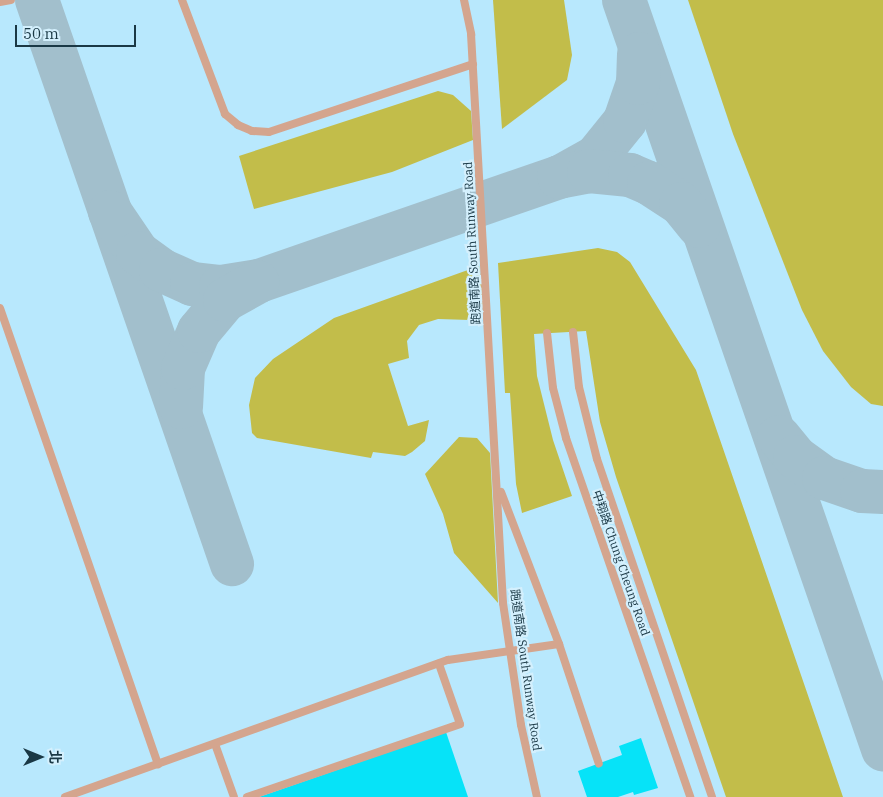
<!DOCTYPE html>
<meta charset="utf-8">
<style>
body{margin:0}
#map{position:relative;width:883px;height:797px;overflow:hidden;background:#d4f0fd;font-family:"IBM Plex Serif","Noto Sans TC",serif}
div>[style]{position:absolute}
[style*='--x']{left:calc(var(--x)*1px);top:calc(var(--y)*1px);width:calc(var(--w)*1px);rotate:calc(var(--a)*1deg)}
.built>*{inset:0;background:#b8e8fd;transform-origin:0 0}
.green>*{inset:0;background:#c2bd4a}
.taxiway>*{height:44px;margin:-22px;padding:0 22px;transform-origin:22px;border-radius:22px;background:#a2bfcc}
.building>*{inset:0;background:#06e3f8}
.service>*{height:8px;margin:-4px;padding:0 4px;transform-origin:4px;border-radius:4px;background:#d4a58e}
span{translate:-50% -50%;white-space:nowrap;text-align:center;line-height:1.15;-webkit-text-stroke:4.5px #d4f0fd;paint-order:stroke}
.street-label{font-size:12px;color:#1a3845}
.north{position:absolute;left:15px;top:732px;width:50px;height:50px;-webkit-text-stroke:4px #d4f0fd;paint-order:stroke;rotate:90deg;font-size:14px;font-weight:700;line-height:20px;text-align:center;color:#1a3845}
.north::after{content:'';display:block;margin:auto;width:18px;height:22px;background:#1a3845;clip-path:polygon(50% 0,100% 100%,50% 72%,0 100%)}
.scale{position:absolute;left:15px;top:25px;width:121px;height:22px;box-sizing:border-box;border:2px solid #1a3845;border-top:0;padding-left:6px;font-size:15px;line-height:18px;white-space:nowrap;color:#1a3845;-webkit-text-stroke:4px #d4f0fd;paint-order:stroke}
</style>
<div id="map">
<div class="built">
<i style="left:0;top:0;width:883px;height:797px"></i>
</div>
<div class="green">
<i style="clip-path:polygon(493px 0,564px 0,572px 55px,567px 80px,502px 129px)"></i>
<i style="clip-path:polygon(688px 0,883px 0,883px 406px,871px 404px,851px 387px,823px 351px,802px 310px,733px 134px)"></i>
<i style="clip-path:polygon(438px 91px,453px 95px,471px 111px,473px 140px,392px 172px,254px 209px,239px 156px)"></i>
<i style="clip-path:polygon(598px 248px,617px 252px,630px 262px,696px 370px,843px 797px,726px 797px,616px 477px,600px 422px,586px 331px,534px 334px,537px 376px,553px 440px,572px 496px,522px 513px,516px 484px,510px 393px,505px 393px,498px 263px)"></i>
<i style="clip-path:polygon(479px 266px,484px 299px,480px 315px,470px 320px,438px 319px,419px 325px,407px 341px,409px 358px,388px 364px,408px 426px,429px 420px,425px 441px,412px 452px,405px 456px,373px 452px,371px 458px,257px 438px,252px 433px,249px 405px,255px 378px,273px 359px,334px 318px)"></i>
<i style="clip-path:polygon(459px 437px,477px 438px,490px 453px,498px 603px,454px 553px,443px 514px,425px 474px)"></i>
</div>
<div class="taxiway">
<i style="--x:37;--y:0;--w:597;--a:70.93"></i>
<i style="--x:624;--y:0;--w:793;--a:70.92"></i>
<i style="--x:562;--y:176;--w:39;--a:-29"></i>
<i style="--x:596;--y:157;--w:46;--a:-51.1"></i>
<i style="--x:625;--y:121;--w:40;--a:-71.1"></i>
<i style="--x:638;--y:83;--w:29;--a:-88"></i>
<i style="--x:110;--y:212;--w:50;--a:55.7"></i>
<i style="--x:138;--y:253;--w:29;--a:36"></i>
<i style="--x:161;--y:270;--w:34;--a:24"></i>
<i style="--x:192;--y:284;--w:29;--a:6"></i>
<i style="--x:221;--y:287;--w:38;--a:-9"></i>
<i style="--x:259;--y:281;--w:318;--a:-19.1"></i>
<i style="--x:559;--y:177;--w:31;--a:-11"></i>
<i style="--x:589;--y:171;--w:41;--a:5.6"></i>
<i style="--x:630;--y:175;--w:21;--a:23"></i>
<i style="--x:649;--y:183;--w:38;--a:33"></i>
<i style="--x:681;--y:204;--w:28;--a:51"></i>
<i style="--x:181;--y:407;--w:39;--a:-87"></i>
<i style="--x:183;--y:368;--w:40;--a:-66.6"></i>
<i style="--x:199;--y:331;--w:40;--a:-50"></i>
<i style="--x:225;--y:300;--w:37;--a:-29"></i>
<i style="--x:779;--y:437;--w:26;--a:51"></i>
<i style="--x:795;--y:457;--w:36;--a:36"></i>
<i style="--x:824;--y:478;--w:40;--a:18.9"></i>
<i style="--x:862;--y:491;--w:21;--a:3"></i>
</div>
<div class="building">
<i style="clip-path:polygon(446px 732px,468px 797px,259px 797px)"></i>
<i style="clip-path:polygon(641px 738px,658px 788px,634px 795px,633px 792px,618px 797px,587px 797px,578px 771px,622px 755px,619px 746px)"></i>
</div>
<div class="service">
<i style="--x:182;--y:0;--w:122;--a:69.3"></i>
<i style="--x:225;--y:114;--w:17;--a:40"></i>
<i style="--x:238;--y:125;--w:15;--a:23"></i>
<i style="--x:252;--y:131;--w:17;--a:3"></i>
<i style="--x:269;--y:132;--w:215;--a:-18.4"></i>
<i style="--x:464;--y:0;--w:35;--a:78"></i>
<i style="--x:471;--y:34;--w:570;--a:86.78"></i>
<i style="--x:503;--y:603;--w:123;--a:81.6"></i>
<i style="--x:521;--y:725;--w:74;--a:77.5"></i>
<i style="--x:0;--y:2;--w:11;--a:-10"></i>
<i style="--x:0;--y:308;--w:483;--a:70.9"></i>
<i style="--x:573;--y:332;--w:55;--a:83.8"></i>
<i style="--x:579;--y:387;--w:74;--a:76"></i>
<i style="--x:597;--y:459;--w:357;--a:71.2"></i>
<i style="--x:547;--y:333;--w:55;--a:83.8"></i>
<i style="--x:553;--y:388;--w:52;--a:75.4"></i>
<i style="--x:566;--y:438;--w:380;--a:70.9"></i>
<i style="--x:501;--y:492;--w:163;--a:69.1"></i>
<i style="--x:559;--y:644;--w:126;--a:71.6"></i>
<i style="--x:215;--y:744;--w:56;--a:70.3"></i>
<i style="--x:65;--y:797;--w:407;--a:-19.7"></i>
<i style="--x:448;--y:660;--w:112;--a:-8.2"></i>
<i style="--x:247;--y:797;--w:225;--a:-18.9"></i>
<i style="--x:460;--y:724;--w:64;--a:-109.3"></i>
</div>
<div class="street-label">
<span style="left:472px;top:243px;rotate:-93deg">跑道南路 South Runway Road</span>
<span style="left:621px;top:563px;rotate:71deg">中翔路 Chung Cheung Road</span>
<span style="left:526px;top:670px;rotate:82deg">跑道南路 South Runway Road</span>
</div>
<div class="north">北</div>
<div class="scale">50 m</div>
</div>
